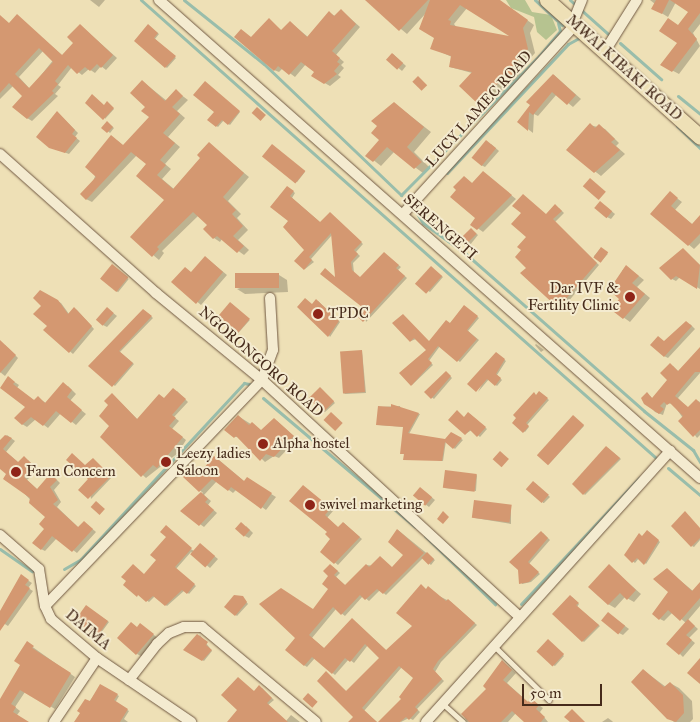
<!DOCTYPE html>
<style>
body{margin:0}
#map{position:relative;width:700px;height:722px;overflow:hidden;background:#eee0b6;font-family:"IM FELL Great Primer",serif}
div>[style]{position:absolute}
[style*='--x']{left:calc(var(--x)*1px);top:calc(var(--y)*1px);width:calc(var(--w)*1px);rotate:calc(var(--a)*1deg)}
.green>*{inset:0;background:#b6c390}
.shadow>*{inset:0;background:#0003;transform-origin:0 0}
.stream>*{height:3px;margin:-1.5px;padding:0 1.5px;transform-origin:1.5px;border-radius:1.5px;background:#99bdab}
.building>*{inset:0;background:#d49871;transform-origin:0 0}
.roads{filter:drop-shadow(0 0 1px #705842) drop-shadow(0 0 1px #705842)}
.lane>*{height:5px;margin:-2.5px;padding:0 2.5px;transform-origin:2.5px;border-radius:2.5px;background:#f4ebd0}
.street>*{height:10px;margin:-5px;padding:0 5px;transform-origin:5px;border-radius:5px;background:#f4ebd0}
.primary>*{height:15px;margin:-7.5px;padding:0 7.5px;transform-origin:7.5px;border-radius:7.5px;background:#eee0b6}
.dots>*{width:14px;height:14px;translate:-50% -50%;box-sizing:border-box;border:2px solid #f4ebd0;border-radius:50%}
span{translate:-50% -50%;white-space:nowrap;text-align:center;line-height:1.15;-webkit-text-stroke:4px #f4ebd0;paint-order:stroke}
.street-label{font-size:15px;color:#462b1b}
.poi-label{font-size:15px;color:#462b1b}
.right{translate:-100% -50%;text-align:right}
.left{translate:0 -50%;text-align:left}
.scale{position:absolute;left:522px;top:684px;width:80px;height:22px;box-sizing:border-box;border:2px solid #462b1b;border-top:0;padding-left:6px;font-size:15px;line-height:18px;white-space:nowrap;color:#462b1b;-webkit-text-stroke:4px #f4ebd0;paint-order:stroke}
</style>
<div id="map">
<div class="green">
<i style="clip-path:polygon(506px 0,525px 0,532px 12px,551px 15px,557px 30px,546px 40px,537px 32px,534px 17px,511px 8px)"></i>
</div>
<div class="shadow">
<i style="clip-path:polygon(90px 0,105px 0,99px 7px)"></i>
<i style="clip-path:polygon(evenodd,366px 0,499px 0,534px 25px,530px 33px,535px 53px,518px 72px,524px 76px,513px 90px,506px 86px,486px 108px,480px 104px,472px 73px,450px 67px,452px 57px,432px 48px,435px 38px,427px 12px,407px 34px,366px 0,467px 8px,515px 38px,457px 28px,454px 24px,467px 8px)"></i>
<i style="clip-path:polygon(650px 0,700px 0,700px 24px,693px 33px,700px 46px,679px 74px,662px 65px,679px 43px,679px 26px,690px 12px,676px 2px,668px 17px,653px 8px,655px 4px)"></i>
<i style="clip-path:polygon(341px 10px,360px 27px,336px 55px,344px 62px,341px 65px,344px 68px,338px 75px,341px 77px,330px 86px,312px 76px,315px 72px,306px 64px,295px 77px,283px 68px,279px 72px,274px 70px,241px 30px,251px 38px,269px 20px,282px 31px,290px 22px,308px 37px,330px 13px,335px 16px)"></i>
<i style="clip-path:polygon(evenodd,17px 16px,63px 56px,75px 43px,80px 25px,117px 58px,106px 70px,101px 66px,95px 73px,89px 69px,82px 75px,72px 67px,58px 85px,61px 87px,55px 94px,58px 96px,32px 121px,27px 118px,24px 96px,13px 86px,0 99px,0 19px,10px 24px,17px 16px,44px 50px,54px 59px,30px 89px,19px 77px,44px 50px)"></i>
<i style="clip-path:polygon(150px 27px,159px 34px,155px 39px,176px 58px,167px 68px,136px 40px)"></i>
<i style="clip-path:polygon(393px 54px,406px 66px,402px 71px,389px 60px)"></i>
<i style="clip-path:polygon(554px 75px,581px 99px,573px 107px,557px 94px,538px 116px,534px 114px,533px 133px,519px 122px)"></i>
<i style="clip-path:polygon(142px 81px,167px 101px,176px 91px,188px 100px,177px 111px,185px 118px,168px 137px,180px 147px,165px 164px,171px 169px,162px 179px,174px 189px,202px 158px,209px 144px,249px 177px,228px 201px,241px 214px,237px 218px,248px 230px,238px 240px,249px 250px,244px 255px,222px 239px,220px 242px,214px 238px,205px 229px,209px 225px,198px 216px,162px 251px,164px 253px,159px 260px,132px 237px,165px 200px,148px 164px,137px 155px,92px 202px,86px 199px,111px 136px,124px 146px,151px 117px)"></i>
<i style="clip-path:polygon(207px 84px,240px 112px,230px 125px,224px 120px,218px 127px,209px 120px,216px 112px)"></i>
<i style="clip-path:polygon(394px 103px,431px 132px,414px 152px,429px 167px,423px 173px,394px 152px,381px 166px,367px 155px,380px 140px)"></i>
<i style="clip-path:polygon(108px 104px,114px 109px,105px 119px,104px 106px)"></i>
<i style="clip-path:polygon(60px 115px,78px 133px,75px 137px,80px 141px,69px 154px,50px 147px)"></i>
<i style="clip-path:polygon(108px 123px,114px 128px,110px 133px,103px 127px)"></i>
<i style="clip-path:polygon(590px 125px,605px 129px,619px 143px,616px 146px,625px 154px,601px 176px,567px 150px)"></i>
<i style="clip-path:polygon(491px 144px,499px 151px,485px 167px,481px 165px)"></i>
<i style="left:272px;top:146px;width:42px;height:13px;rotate:38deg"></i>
<i style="clip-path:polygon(484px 173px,516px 199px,483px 232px,472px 224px,477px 218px,464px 177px,473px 184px)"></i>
<i style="clip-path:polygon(290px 189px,295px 193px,292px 198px,321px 223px,332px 215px,363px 244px,356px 252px,360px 256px,353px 263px,354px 273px,361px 279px,386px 255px,401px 267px,398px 270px,407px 278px,366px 322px,364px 306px,337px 279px,332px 235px,311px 259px,314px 262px,305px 269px,306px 250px,290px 221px)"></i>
<i style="clip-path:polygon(670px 193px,682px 202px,675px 210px,693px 225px,700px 222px,700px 243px,694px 249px,652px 214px)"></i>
<i style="clip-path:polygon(604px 205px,615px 214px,611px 219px,607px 217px)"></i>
<i style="clip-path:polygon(559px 208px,564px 213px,555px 222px,599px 265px,562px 309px,522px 273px,528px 268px,547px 215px)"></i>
<i style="clip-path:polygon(473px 231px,478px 235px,470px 245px,463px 239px)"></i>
<i style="left:601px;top:248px;width:9px;height:11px;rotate:41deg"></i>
<i style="clip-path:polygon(683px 249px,700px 265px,700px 289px,680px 277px,676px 281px,672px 279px)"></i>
<i style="clip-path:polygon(209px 260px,227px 275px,201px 305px,173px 281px,192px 273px)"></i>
<i style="clip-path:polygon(626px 266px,644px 280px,637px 287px,650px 298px,630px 322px,616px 312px,621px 299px,625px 274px,622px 271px)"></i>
<i style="left:114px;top:267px;width:19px;height:17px;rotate:39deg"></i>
<i style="clip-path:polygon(433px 269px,443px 277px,430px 292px,417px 284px)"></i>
<i style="clip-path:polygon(279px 275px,287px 280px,288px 292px,245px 294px,237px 289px)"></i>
<i style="clip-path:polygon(41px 292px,61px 303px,69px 314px,74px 308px,77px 310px,94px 329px,73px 354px,45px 330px,49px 325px)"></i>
<i style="clip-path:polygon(318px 301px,340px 322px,330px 337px,312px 305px)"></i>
<i style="left:232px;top:304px;width:24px;height:17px;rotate:42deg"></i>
<i style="clip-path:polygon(466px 308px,479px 318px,468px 331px,479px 340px,460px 362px,440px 346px,429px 361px,433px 365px,412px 385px,400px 373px,427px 350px,416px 339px,411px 341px,394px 324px,430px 342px)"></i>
<i style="clip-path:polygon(108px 309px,117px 316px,107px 327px,103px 325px)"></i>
<i style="clip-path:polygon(145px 311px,153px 318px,120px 352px,134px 364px,115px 386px,90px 366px)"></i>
<i style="clip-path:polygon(690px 324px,695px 329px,668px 358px,664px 356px)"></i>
<i style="clip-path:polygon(5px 345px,18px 358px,5px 376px,0 372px,0 346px)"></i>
<i style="clip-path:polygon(535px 345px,536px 344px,544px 350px,541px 352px)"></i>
<i style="clip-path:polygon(700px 349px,700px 373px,678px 398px,688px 408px,696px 400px,700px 402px,700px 435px,697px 438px,673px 404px,667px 403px,663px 415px,655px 412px,643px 398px,650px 396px,653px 399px,669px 380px,673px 366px,679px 372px)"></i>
<i style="clip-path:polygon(362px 351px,366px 393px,345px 394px,344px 393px)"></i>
<i style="clip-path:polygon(497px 354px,506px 361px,497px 375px,502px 380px,497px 386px,489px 379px,478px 392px)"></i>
<i style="clip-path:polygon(448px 374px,452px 378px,434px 399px,425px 392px)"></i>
<i style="clip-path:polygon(13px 381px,19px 385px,17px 388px,35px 401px,38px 398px,46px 403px,68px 386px,76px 394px,70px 401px,86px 414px,76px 425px,61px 413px,48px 428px,36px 419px,27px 427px,22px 424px,27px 407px,1px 387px)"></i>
<i style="clip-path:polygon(321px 389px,335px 403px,325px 412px,323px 412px)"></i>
<i style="clip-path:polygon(177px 391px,188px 402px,174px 417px,179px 421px,172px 429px,186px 440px,178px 453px,146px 478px,101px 437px,111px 426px,112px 394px,138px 420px)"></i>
<i style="clip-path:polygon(541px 394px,549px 400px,527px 425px,529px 427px,525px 432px,513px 423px)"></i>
<i style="clip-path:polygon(400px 406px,401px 410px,420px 414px,409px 434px,446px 440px,452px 433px,463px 440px,455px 449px,446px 441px,443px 461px,403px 454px,405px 427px,379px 425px,379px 407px)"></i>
<i style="clip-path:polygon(470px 414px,487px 429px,480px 437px,472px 430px,465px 434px,464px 418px)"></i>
<i style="clip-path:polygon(238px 416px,262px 431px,277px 421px,297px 439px,279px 458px,274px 456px,265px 462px,240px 437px,234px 437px)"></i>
<i style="clip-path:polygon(574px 417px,584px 426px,549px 464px,547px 463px)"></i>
<i style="clip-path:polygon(7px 435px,15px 441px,6px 452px,19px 463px,28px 460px,34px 466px,31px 469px,35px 472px,27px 480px,38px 490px,55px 478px,60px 483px,54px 490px,61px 502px,57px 507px,79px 528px,88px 525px,96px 532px,77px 553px,57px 538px,45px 551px,41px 549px,47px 517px,19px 488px,4px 478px,8px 474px,0 467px,0 442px)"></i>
<i style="clip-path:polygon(608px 448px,621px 459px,585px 495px,584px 494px)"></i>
<i style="clip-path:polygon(219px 460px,245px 482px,247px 479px,276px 497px,266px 510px,237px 489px,233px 493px,217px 481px,204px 495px,211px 501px,208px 505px,217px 513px,204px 527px,182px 511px,203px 493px,185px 477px,199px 476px)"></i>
<i style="clip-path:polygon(95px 461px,112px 477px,91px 499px,86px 467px)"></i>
<i style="clip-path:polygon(477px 475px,476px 491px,445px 488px)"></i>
<i style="clip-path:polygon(535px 483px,550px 497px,544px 503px,543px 503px)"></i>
<i style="clip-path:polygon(306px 488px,333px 511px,327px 518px,339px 528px,344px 523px,346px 525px,362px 539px,338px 565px,322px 552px,332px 539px)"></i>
<i style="clip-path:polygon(424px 491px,435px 500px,429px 507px,425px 504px)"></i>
<i style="clip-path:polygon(511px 506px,511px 524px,475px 518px)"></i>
<i style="clip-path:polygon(246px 526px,253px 533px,249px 538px,245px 536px)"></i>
<i style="clip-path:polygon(700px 528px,700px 540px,694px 547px,692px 546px)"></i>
<i style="clip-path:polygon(398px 530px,435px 560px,431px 565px,423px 558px,386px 595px,380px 590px,369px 601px,363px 596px,345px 616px,336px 609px,312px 638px,325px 649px,352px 619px,387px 651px,413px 626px,427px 590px,451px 602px,477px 625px,441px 662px,435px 672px,444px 681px,417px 709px,420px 712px,413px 720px,409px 718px,401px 722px,390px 712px,403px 699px,415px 678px,402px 667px,364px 711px,377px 722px,353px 722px,354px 717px,326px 673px,347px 692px,381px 658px,368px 645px,354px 663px,349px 659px,335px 675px,315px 658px,307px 667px,304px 665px,297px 638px,330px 589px,333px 567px,340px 573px,336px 577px,346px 586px,366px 565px,393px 568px,404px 555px)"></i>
<i style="clip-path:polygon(649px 532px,660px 542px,646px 564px,639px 558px,635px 563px,625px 555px)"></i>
<i style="clip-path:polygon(543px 533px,550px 540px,529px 564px,540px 574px,531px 582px,522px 584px,519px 570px)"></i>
<i style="clip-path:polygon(201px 545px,218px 559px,210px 568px,191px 552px,176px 569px,196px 586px,189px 594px,185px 590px,167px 606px,155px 596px,149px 602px,124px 585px,145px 575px,186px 546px,194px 551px)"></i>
<i style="clip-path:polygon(609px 566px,641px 594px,634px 602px,625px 597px,615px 608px,608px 604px)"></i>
<i style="clip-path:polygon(666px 569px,693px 591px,700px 584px,700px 606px,688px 620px,698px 629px,689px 638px,695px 643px,683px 657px,680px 654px,686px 623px,673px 612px,664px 621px,660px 619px,670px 592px,655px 579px)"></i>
<i style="clip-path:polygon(21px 576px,32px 583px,28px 588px,33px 591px,8px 626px,0 621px,0 612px)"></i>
<i style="clip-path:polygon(572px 597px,579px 604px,577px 607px,600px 626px,584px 642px,554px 614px)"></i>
<i style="clip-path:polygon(244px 599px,248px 604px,237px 616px,226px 607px)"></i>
<i style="clip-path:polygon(86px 606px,109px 622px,101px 633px,98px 631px,93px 635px)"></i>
<i style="clip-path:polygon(612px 616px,629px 629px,623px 635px,619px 633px)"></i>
<i style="clip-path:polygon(141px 625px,159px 639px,143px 657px,137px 654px)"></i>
<i style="clip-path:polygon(200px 635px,212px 651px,204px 661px,185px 650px)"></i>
<i style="clip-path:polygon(549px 642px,564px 656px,555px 666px,553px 665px)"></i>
<i style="clip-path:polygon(27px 643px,75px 677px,55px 709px,25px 692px,15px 707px,20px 711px,17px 715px,27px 722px,0 722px,0 701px,21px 665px)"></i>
<i style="clip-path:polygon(502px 661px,516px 673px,507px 683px,529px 703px,531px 700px,543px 708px,540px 712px,548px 722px,526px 722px,516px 713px,508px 722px,467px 722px,463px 714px,488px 689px)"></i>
<i style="clip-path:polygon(643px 670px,666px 687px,670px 683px,679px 688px,692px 701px,693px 719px,690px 722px,674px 722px,632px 682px)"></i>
<i style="clip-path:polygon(101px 685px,119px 696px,115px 703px,129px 711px,124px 719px,128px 722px,75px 722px)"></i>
<i style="clip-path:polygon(262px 688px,274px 700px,268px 705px,286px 721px,291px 715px,300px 722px,229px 722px)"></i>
<i style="clip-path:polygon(608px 718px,612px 721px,613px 722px,602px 722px)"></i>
</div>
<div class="stream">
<i style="--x:141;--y:0;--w:691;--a:41.65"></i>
<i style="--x:184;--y:0;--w:102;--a:38.7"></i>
<i style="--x:264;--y:64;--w:190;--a:43.7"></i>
<i style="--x:401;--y:195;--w:196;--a:-45.2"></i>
<i style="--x:539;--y:56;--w:33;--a:-50"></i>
<i style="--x:560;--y:31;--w:8;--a:-104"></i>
<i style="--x:535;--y:0;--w:37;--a:43"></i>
<i style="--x:570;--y:0;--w:51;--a:41.8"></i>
<i style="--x:620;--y:43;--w:55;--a:41.3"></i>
<i style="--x:678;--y:96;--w:28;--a:39"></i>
<i style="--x:677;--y:126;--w:32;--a:44"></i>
<i style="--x:447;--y:173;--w:177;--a:-46.8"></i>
<i style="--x:568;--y:44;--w:13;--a:-29"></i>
<i style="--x:413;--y:207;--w:19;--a:58"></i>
<i style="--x:423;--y:223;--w:53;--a:35.8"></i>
<i style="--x:466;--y:254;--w:237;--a:41.4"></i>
<i style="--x:644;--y:411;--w:63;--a:38.5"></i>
<i style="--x:693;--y:450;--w:14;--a:60"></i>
<i style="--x:263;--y:398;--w:199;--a:40.3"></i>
<i style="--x:668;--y:468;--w:42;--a:40.2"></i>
<i style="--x:425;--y:536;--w:98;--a:44.2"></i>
<i style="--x:0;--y:549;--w:39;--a:35"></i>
<i style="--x:64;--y:569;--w:20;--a:-30"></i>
<i style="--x:81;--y:559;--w:240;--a:-47.2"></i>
<i style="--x:244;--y:383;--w:10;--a:11"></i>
<i style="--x:521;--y:604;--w:173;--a:-46.9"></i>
</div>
<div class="building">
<i style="clip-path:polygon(365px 0,428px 0,399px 31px)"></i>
<i style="clip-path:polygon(evenodd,430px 0,500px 0,528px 20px,523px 28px,528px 49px,512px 67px,518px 72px,505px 87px,499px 82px,479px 105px,459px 86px,472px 72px,449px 67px,451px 56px,430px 49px,434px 38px,419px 29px,430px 0,460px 5px,509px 36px,450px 25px,451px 21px,448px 20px,460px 5px)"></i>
<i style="clip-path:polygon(656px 0,669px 0,662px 14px,651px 9px)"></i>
<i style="clip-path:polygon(670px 0,700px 0,700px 13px,688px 29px,697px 39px,672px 72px,660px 65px,677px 43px,659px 31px,668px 18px,678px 25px,688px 12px)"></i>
<i style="clip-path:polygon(341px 9px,356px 24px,332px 51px,340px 58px,337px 62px,340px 64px,334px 71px,337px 74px,324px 84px,311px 76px,314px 72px,301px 62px,289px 75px,278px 66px,274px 71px,234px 37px,241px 29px,251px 37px,269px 18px,281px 30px,290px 21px,307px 37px,329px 11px,334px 16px)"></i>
<i style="clip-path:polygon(evenodd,17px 14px,62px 55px,73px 43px,67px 37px,80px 24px,113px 55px,101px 68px,97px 64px,90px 71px,85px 67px,77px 74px,68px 65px,55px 81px,58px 84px,52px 91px,54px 93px,27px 119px,12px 107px,22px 96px,9px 83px,0 93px,0 15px,9px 23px,17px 14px,39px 48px,53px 62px,29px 88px,15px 74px,39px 48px)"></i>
<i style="clip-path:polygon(148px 24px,158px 33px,154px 38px,176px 56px,165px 68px,134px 41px)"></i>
<i style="left:392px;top:53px;width:15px;height:9px;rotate:42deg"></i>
<i style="clip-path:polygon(553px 74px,576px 95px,567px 105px,552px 92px,533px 115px,529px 112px,528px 131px,517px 122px,530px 105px,526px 102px)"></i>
<i style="left:418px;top:76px;width:13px;height:8px;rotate:45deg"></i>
<i style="clip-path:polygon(142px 80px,165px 101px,176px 89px,183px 96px,172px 107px,180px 114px,163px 133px,175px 143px,160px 160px,166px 165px,157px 175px,173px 189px,200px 158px,197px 155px,209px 142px,244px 173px,223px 197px,236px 210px,232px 214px,243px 226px,233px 236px,244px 246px,237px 253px,217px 236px,213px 239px,203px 229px,207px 225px,193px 212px,157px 247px,159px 249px,152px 257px,130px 237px,164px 200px,136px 176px,146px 164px,131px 152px,86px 200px,80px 194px,96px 177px,85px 167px,111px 135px,123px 145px,149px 117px,141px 111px,145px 107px,130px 93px)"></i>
<i style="clip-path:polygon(205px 81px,240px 111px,228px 125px,222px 120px,216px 127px,207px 120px,214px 112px,193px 95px)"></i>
<i style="clip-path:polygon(92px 94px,104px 105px,107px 101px,114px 108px,103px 120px,85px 103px)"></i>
<i style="clip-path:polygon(394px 102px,424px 127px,407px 147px,422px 162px,414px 169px,387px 147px,373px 162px,365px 156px,379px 140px,371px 133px,377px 126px,371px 121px)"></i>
<i style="left:257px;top:107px;width:12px;height:8px;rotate:42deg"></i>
<i style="clip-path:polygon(57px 111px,75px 130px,72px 134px,77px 138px,65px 153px,49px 148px,36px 137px)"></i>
<i style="clip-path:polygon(107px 121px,113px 127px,107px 133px,101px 128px)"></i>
<i style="clip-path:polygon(590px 123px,595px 128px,599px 124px,615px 139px,611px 142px,620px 150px,594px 173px,566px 150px)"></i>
<i style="left:486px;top:140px;width:13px;height:23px;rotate:39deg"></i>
<i style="left:272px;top:144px;width:43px;height:16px;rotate:39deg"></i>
<i style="clip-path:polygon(483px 171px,512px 195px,477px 230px,470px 225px,475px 218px,450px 197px,456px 190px,453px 187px,464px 176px,472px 183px)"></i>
<i style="left:590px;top:178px;width:21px;height:11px;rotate:41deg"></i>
<i style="clip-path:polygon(287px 186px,294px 191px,290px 196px,320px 222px,330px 212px,362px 242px,354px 250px,358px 254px,351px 262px,352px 270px,360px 277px,384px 252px,399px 265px,396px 268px,405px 276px,363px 322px,357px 316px,362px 307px,320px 274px,325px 268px,335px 277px,331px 233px,309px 257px,312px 260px,304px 270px,294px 261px,304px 250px,283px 227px,288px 221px,270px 207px)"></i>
<i style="clip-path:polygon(670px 191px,678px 198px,671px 206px,692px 224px,700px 215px,700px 234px,688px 246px,650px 214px)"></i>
<i style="clip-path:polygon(523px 194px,546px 214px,555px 204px,562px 211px,553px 219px,597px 263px,558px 308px,520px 273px,526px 268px,515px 257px,521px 250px,517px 247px,526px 237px,511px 224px,521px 213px,512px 206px)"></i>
<i style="left:600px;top:201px;width:16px;height:9px;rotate:40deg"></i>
<i style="left:471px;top:228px;width:8px;height:15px;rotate:45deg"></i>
<i style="left:601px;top:247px;width:9px;height:13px;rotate:36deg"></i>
<i style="clip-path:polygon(683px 248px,700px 265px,697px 289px,676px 276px,671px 280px,659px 268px)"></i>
<i style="clip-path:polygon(205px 256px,223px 272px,196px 304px,171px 282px,185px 267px,191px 272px)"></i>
<i style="left:112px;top:264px;width:21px;height:19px;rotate:39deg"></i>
<i style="clip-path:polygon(626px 265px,639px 276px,632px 283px,645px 294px,623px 319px,614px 312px,617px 309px,614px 306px,619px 299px,609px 290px)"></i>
<i style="left:431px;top:266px;width:15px;height:24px;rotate:42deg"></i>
<i style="left:279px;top:273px;width:15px;height:44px;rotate:90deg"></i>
<i style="clip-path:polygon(40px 290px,58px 300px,68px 314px,74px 307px,92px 326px,69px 353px,43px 330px,47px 326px,33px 314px,41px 306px,33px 298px)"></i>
<i style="clip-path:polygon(305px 298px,312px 304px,316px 299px,339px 321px,328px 337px,297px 307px)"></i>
<i style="left:230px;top:302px;width:26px;height:18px;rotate:40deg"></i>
<i style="clip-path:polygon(464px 305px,478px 316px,467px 330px,477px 339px,457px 362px,438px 346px,428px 359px,432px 363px,411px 386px,399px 373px,426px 350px,414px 338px,410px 342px,392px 323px,403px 314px,429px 341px,446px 320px,450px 323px)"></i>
<i style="left:107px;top:307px;width:9px;height:17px;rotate:41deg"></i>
<i style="clip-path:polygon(143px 309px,152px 316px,119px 351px,133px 363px,112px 387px,88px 366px)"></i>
<i style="clip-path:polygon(686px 321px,692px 326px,664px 357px,650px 345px,658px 336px,664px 341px)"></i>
<i style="clip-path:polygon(0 340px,16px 355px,0 373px)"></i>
<i style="clip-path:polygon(700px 347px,700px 372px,695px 372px,675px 396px,688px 407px,696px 399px,700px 403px,700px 430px,693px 437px,678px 421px,683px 416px,670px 403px,667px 405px,664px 402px,660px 406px,664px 409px,659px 414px,644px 404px,641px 398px,647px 392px,652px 398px,667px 380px,660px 373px,670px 363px,678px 371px)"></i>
<i style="left:362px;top:350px;width:42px;height:22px;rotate:86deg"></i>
<i style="clip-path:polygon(496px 352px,505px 359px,496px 374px,501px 378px,495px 386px,487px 379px,476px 392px,467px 384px)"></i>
<i style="clip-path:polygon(446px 371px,451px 376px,431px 399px,424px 392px)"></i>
<i style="clip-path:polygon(8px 376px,15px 382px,13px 384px,34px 400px,38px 396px,45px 403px,63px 382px,72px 390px,67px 397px,82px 410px,71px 423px,56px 411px,43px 426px,31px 417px,22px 425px,14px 418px,25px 407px,0 388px)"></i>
<i style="left:320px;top:387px;width:20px;height:16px;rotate:45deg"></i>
<i style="clip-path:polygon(173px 388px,186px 399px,172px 415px,176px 418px,169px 426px,183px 437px,157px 468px,153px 465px,141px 477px,100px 437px,109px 426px,99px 416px,108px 405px,104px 401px,112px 393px,137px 419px,159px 394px,164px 398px)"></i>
<i style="clip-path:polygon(539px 391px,548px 398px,526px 423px,529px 426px,523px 433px,512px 423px,516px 418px,513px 415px,534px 392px,536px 395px)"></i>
<i style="clip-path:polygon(391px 404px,419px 413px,408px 433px,445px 439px,451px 432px,462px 438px,453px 449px,445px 442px,442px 461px,403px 460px,404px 454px,400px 454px,403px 427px,376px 425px,378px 406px,391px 407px)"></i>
<i style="clip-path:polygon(457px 410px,464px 417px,468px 412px,486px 427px,477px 437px,470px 430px,465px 435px,448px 420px)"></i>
<i style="left:331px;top:412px;width:16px;height:11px;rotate:43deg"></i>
<i style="clip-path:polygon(238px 415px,249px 425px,252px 422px,261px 430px,274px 418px,294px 436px,274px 457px,266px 454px,260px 461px,236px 436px,234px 438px,224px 430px)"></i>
<i style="left:573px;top:415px;width:15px;height:54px;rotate:42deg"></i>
<i style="clip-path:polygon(5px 435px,12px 438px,3px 449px,18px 462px,24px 456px,31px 463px,28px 466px,31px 469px,24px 477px,37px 489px,50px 474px,57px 480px,50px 487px,58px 500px,53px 504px,78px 527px,84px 521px,93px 529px,72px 552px,52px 536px,41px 550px,32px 543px,44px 529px,39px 524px,45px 517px,29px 503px,30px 498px,3px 479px,6px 474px,0 469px,0 440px)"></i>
<i style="clip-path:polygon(606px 446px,620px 458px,583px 495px,572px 484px)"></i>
<i style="left:500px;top:451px;width:12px;height:11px;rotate:42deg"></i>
<i style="clip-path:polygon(72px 453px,85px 465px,93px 458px,111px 476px,88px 499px,78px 490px,88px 479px,66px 460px)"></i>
<i style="clip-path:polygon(214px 456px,244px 481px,247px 477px,272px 493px,261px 509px,231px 487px,228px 491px,212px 479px,199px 492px,183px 477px,191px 469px,198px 475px)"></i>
<i style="left:445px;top:470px;width:32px;height:18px;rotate:7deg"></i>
<i style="left:533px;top:481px;width:21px;height:11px;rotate:41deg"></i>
<i style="clip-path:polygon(303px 485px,331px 508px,325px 515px,338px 527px,343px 522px,360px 537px,334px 564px,320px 552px,330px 539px,325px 534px,327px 532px,289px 501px)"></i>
<i style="left:420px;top:487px;width:16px;height:11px;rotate:40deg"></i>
<i style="clip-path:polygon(201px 492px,208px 499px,205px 502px,214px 510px,199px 526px,180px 511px)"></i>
<i style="left:474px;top:500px;width:38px;height:18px;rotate:7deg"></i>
<i style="left:96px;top:501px;width:12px;height:8px;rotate:42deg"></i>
<i style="clip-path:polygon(443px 511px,449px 517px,443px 524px,437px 519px)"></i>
<i style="clip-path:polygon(685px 511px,700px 528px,700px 538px,691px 547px,671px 526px)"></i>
<i style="left:241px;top:522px;width:12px;height:9px;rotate:42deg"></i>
<i style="clip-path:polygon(166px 525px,192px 548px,175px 567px,195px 584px,187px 594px,182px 590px,165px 606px,153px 596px,146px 602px,138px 595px,137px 597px,123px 585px,126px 581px,121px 577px,133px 564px,144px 574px,156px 560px,150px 555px,166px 537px,160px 532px)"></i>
<i style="clip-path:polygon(397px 529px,424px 553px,383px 594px,377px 589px,365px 600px,360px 595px,341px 615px,333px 607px,309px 635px,324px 648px,352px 618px,386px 650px,412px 626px,396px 613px,421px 584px,426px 589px,428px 586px,446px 601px,448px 599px,475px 623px,438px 661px,433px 669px,442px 679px,415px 707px,418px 710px,409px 720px,406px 717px,400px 722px,378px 722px,401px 699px,399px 697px,413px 678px,399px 666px,362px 708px,377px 722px,348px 722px,353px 717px,317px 681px,326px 671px,346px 691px,379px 658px,365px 644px,350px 662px,345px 658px,332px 674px,312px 657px,304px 666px,285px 650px,295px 638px,259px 604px,281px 588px,313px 609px,328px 589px,322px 584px,328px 576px,323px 571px,330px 564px,338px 571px,334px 575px,345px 585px,366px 564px,369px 567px,380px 556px,392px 567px,403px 555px,388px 542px)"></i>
<i style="clip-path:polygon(647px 530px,659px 540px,644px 565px,637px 558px,632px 563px,624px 555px,639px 533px,642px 536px)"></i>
<i style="clip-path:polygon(541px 531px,548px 538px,528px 562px,539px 572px,529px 582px,519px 584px,518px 570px,509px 562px)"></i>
<i style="left:200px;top:543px;width:20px;height:15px;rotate:41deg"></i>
<i style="left:427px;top:552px;width:10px;height:8px;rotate:45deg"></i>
<i style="clip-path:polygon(609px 564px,636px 590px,627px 600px,620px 593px,608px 605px,588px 587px)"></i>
<i style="clip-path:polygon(667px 568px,692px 591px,700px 582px,700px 598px,680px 621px,668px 610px,659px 620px,652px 614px,668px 592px,653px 579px)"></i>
<i style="clip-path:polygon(21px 574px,29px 580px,25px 585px,30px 588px,0 631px,0 611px)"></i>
<i style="clip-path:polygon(234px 595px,243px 596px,247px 602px,235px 616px,224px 607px)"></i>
<i style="clip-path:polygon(570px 595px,579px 603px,576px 605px,599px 625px,582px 642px,552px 614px)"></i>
<i style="clip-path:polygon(86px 605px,108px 621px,99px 634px,96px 631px,93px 636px,76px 619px)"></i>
<i style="left:608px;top:612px;width:22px;height:11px;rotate:39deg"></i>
<i style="clip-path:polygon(688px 619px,695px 626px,686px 635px,692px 640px,679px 655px,666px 644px)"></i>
<i style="clip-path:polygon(131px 622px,137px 627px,140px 623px,154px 634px,136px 655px,117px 638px)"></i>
<i style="clip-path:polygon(197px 634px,208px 642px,206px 645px,212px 650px,202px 661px,183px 650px)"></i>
<i style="left:548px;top:639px;width:22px;height:17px;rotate:43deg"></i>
<i style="clip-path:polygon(27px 641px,34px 646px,32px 648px,71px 673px,50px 708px,20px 690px,11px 704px,16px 707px,13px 712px,29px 722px,0 722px,0 699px,20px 665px,14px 661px)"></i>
<i style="clip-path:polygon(700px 658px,700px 684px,687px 673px)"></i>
<i style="clip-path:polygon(502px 660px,512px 670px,503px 680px,528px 702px,531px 698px,539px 705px,536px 709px,545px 717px,541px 722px,524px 722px,512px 711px,501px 722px,469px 722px,461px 714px,486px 689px,483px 686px)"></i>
<i style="clip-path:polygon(643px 669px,664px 687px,670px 682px,683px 695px,684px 713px,676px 722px,667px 719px,631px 682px)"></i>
<i style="clip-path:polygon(238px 677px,254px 691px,259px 685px,272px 698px,267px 703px,288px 722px,227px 722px,237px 710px,221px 695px)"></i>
<i style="clip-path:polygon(100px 684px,118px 694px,114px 700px,128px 709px,120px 722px,74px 722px,80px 713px,77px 711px,85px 699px,90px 701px)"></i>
<i style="left:308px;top:693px;width:13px;height:8px;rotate:42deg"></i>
<i style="clip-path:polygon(572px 709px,585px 722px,570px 722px,564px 717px)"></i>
</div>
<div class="roads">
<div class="lane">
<i style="--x:494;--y:646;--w:77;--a:44.5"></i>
<i style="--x:443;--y:704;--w:27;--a:42"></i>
</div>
<div class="street">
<i style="--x:159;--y:0;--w:722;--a:41.46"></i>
<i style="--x:573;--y:22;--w:24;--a:-68"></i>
<i style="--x:605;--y:51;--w:60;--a:-57.9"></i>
<i style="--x:0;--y:154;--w:209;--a:41.7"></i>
<i style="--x:156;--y:293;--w:137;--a:39.4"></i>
<i style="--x:262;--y:380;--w:350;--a:42.6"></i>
<i style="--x:403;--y:214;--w:257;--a:-47.7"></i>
<i style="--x:0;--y:535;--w:52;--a:41.1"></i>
<i style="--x:39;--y:569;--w:37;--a:81"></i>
<i style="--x:45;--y:606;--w:14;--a:65"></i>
<i style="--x:51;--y:619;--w:60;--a:40.3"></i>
<i style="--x:97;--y:658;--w:114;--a:34.2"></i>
<i style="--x:45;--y:606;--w:313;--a:-46.2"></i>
<i style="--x:262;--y:380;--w:32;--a:-70"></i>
<i style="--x:273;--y:350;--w:52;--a:-93.3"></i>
<i style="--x:129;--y:680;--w:46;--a:-52.1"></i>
<i style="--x:157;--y:644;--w:16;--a:-43"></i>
<i style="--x:169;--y:633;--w:16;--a:-22"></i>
<i style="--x:184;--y:627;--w:18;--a:0"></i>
<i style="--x:202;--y:627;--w:148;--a:39.8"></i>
<i style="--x:54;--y:722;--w:77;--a:-56.1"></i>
<i style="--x:426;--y:722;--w:365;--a:-48"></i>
</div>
<div class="primary">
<i style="--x:547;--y:0;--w:205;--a:41.8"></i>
</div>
</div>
<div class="dots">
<i style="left:630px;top:297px;background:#8f2418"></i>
<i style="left:318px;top:314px;background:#8f2418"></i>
<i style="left:263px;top:444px;background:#8f2418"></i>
<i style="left:166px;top:462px;background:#8f2418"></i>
<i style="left:16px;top:472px;background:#8f2418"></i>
<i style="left:310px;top:505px;background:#8f2418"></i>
</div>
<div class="street-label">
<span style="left:624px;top:68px;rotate:42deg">MWAI KIBAKI ROAD</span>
<span style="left:479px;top:109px;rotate:-48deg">LUCY LAMEC ROAD</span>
<span style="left:440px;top:227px;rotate:41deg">SERENGETI</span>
<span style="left:261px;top:362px;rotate:41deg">NGORONGORO ROAD</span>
<span style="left:88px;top:630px;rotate:40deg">DAIMA</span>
</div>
<div class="poi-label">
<span class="right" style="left:619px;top:297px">Dar IVF &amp;<br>Fertility Clinic</span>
<span class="left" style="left:328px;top:314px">TPDC</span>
<span class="left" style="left:273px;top:444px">Alpha hostel</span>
<span class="left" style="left:176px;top:462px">Leezy ladies<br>Saloon</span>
<span class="left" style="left:26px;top:472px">Farm Concern</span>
<span class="left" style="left:320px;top:505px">swivel marketing</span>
</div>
<div class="scale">50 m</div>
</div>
